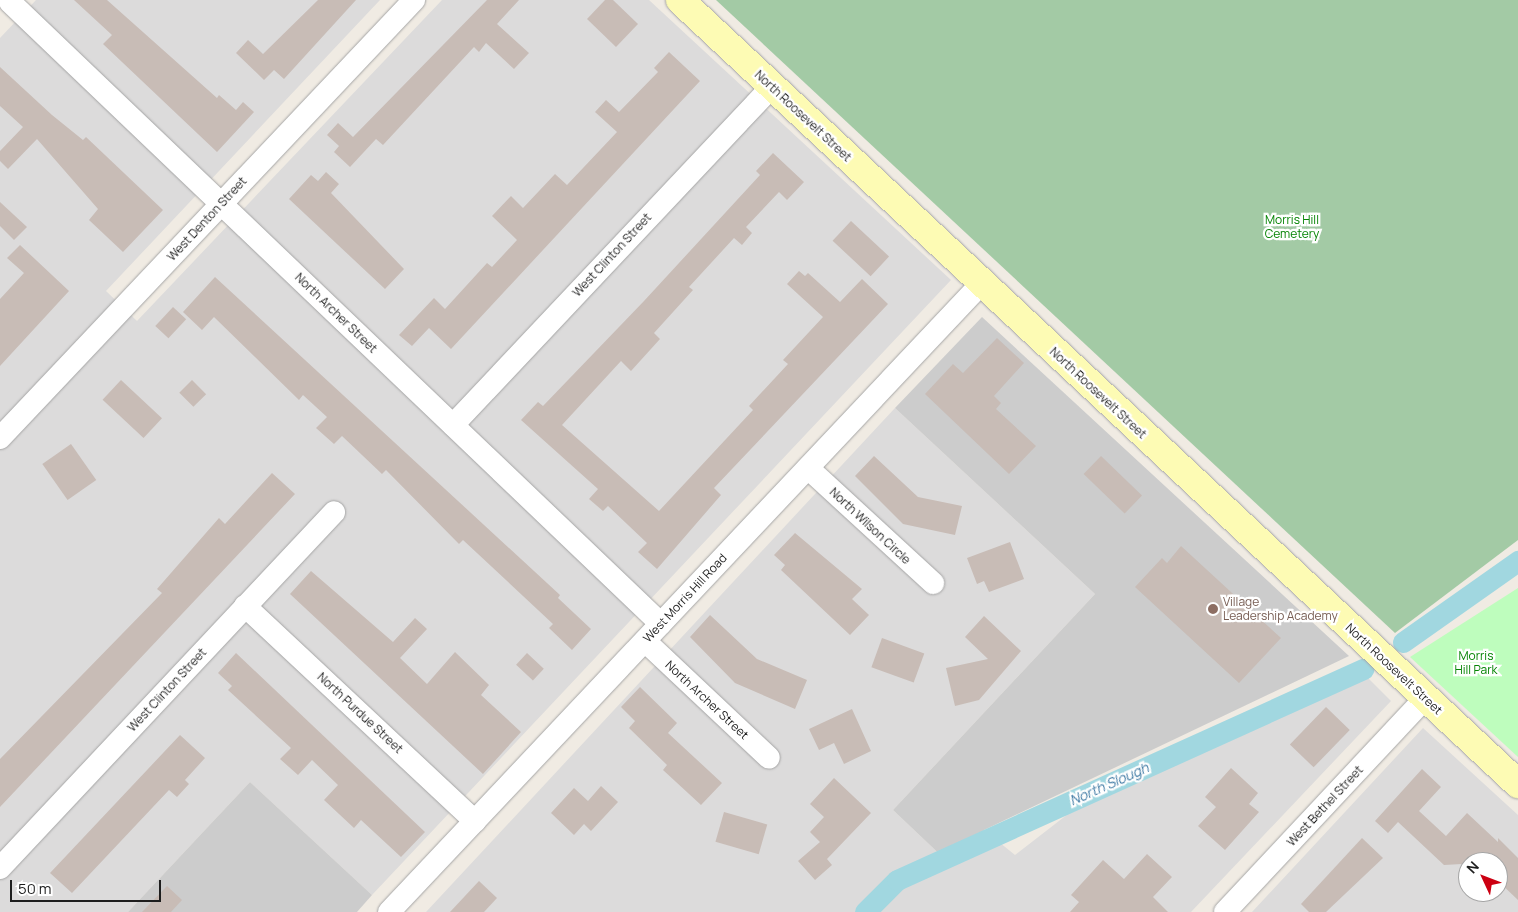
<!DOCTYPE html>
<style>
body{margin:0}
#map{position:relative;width:1518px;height:912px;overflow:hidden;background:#f0ebe3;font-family:Manrope,sans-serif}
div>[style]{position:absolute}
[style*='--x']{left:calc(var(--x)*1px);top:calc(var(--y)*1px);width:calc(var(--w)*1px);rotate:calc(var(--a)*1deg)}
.residential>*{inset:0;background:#dcdbdb}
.religious>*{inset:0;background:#ccc}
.cemetery>*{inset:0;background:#a3caa5}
.park>*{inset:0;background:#befdbd}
.canal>*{height:21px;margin:-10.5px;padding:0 10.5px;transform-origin:10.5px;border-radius:10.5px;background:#a1d7e0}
.building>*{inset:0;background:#c8bcb6;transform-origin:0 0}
.roads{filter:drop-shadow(0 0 1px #a5a5a5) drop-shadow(0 0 1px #a5a5a5)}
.street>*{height:22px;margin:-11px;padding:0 11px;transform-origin:11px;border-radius:11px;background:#fff}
.secondary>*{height:28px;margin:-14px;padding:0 14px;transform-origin:14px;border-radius:14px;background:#fdfbb4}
.dots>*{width:14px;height:14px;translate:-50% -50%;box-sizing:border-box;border:2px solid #fff;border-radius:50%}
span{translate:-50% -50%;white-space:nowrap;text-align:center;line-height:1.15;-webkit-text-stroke:4.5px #fff;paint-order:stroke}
.street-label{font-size:12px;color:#1e1e1e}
.park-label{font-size:12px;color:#058404}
.education-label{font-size:12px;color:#785e54}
.left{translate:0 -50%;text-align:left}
.water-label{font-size:14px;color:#3f7aa4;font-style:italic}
.north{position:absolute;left:1458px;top:852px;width:50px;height:50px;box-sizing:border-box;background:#fff;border:1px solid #a5a5a5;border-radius:50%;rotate:313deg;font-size:14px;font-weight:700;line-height:20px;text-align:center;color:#1e1e1e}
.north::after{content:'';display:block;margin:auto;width:18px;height:22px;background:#cc0012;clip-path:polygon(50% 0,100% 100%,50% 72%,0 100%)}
.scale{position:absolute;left:10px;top:880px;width:151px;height:22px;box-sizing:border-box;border:2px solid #1e1e1e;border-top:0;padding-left:6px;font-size:15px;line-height:18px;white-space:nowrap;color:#1e1e1e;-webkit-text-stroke:4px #fff;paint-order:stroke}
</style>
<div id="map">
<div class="residential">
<i style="clip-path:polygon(36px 0,380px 0,106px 291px,137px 321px,442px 0,649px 0,951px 280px,372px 895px,250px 782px,128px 912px,0 912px,0 38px)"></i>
<i style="clip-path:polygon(895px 408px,1095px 594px,893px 810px,951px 865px,984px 830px,1015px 855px,1068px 814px,1368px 678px,1391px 701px,1191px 912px,426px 912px)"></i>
<i style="clip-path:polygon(evenodd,1423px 728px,1518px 815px,1518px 912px,1252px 912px,1423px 728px,1468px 862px,1498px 862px,1498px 892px,1468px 892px,1468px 862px)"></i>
</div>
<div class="religious">
<i style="clip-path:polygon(982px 317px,1349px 656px,984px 830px,951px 865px,893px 810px,1095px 594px,895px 408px)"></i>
<i style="clip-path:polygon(250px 782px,372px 895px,357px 912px,128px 912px)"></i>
</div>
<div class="cemetery">
<i style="clip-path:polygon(716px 0,1518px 0,1518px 540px,1395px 633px)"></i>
</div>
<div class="park">
<i style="clip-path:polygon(1518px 588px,1518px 757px,1410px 657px)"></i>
</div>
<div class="canal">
<i style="--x:1403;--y:642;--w:141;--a:-35.2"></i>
<i style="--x:865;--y:912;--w:45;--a:-45"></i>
<i style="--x:897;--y:880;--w:512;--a:-24.36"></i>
</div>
<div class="building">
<i style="clip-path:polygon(74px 0,107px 0,217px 98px,219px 95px,236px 110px,243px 102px,254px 112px,217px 152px,103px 44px,112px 35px)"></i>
<i style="clip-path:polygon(318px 0,356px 0,284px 79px,274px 70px,264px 80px,236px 53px,248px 40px,263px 54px)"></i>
<i style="clip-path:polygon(487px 0,519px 0,497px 24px,529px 53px,514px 69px,486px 43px,479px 52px,474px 47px,383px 145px,376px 139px,350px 167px,334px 152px,339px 146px,327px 135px,338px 123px,353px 137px)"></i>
<i style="clip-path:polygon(605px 0,613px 0,638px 24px,616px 47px,587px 19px)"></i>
<i style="clip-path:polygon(669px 52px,700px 81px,451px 349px,429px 328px,412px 346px,399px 335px,434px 298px,445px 309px,487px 263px,492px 267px,517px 240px,492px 216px,511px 196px,523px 208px,555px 174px,567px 185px,617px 132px,595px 112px,606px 100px,619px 112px,658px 72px,654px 68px)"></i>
<i style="clip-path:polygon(0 67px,52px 115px,83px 140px,86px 137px,163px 210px,123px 252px,89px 220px,98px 209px,37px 139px,8px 169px,0 161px,0 151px,23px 127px,0 106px)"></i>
<i style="clip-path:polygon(773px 153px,804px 182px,787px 200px,779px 192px,746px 227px,752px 233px,742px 245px,734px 238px,689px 287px,693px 290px,654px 333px,660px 339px,631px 371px,621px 361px,562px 425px,659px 511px,753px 410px,749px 406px,788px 364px,783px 360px,823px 317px,787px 284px,799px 271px,805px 276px,808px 273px,840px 302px,862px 279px,888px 304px,714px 488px,721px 495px,657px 569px,638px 552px,647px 543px,608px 506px,603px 511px,589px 499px,598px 489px,521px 420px,538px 402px,543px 406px,644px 301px,760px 175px,756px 171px)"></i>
<i style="clip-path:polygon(326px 172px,339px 184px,331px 193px,404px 269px,385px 289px,289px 199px,311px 175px,318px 181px)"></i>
<i style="clip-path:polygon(0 202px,27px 227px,14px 240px,0 226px)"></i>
<i style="left:851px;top:221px;width:52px;height:27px;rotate:43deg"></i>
<i style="clip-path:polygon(20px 245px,69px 291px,0 366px,0 299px,24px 273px,7px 258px)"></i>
<i style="clip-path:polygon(215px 277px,560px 595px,558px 598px,591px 629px,572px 650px,549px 628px,553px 624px,463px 540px,459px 544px,386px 470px,382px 474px,342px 436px,334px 444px,316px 428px,327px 417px,303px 395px,299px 400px,214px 317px,202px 330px,183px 312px)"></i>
<i style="left:173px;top:307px;width:18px;height:26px;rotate:43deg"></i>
<i style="clip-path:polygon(997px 338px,1024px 363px,994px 396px,1001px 403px,996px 409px,1036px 446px,1009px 474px,925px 394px,953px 364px,963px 373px)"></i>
<i style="left:121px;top:380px;width:56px;height:27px;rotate:43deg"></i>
<i style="left:192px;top:380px;width:20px;height:18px;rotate:45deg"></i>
<i style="left:71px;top:444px;width:44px;height:35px;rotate:55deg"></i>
<i style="clip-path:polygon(874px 456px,918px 497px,962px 506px,955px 535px,903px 524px,855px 476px)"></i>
<i style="left:1101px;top:456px;width:57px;height:25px;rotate:44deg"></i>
<i style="clip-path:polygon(272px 473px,295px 494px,0 807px,0 759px,162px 593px,157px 589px,219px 518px,225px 524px)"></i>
<i style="clip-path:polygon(795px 533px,862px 589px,852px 599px,869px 615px,850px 635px,781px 570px,785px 565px,774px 555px)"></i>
<i style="clip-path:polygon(1010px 542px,1024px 579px,989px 592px,984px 581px,977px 584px,967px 558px)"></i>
<i style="clip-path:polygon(1181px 546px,1281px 638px,1239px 683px,1135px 587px,1162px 558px,1167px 563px)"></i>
<i style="clip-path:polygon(311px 571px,393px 642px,415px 618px,427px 629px,400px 658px,427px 684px,455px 652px,489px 685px,481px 695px,521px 732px,483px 774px,290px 594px)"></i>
<i style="clip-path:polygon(710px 615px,757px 659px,807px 680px,795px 709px,735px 683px,690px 637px)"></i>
<i style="clip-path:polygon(984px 616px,1021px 651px,979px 700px,955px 706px,946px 668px,988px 659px,965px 637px)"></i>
<i style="left:882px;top:638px;width:45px;height:31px;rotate:20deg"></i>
<i style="clip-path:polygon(236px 653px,425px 832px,401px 857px,361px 820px,354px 828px,324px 800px,338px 785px,312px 760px,298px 775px,280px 759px,291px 748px,228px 690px,232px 686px,218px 673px)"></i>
<i style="left:527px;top:653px;width:23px;height:16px;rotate:43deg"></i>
<i style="clip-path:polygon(640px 687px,677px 723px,668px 733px,722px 783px,701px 805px,663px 770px,667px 765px,629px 728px,635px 721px,621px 707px)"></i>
<i style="left:1326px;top:707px;width:33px;height:52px;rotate:44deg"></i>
<i style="clip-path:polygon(852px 709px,871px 751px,844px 764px,834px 743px,819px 750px,809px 729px)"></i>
<i style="clip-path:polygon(180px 735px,205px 758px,185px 780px,189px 784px,177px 797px,169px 790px,72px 893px,50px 873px)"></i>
<i style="clip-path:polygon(1231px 768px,1258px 793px,1249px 804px,1259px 812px,1225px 850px,1198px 826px,1216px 807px,1205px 797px)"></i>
<i style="clip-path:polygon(1422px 769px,1441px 787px,1419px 811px,1446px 836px,1467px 813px,1498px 842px,1498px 838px,1518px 858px,1518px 900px,1498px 881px,1498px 862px,1444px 865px,1398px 822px,1388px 833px,1375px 821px)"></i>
<i style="clip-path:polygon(834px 778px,871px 813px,827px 859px,832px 865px,815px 880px,798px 861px,820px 842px,810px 832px,824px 817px,810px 804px)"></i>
<i style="clip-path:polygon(601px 786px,618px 802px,591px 831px,584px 824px,574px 835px,551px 813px,574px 788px,588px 801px)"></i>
<i style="left:724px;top:812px;width:45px;height:31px;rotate:16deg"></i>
<i style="clip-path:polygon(1362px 838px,1383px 858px,1326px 912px,1309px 912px,1301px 904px)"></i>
<i style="clip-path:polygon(1147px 854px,1172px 877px,1153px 897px,1168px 912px,1070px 912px,1079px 902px,1071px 895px,1103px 860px,1124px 879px)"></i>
<i style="clip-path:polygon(479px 881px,497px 898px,484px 912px,450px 912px)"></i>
<i style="clip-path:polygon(167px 886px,182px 900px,171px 912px,142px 912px)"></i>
</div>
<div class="roads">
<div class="street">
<i style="--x:10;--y:2;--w:900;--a:43.69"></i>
<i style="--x:453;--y:425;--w:465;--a:-46.7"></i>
<i style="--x:0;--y:438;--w:603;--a:-46.61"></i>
<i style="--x:808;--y:468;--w:170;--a:42.6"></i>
<i style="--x:245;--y:606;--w:315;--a:43.1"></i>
<i style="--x:645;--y:641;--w:170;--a:43.3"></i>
<i style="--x:0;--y:868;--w:488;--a:-46.8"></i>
<i style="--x:389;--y:912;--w:863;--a:-46.69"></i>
<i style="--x:1225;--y:912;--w:293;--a:-46.9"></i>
</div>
<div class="secondary">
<i style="--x:680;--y:0;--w:1148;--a:43.09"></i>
</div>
</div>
<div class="dots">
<i style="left:1213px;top:609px;background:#8d6e63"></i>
</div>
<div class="street-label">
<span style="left:803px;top:116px;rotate:43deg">North Roosevelt Street</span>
<span style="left:207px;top:219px;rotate:-47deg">West Denton Street</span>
<span style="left:612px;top:255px;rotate:-47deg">West Clinton Street</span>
<span style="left:336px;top:313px;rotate:44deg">North Archer Street</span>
<span style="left:1098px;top:393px;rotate:43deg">North Roosevelt Street</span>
<span style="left:870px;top:526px;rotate:43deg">North Wilson Circle</span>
<span style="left:685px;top:598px;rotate:-47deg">West Morris Hill Road</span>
<span style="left:1394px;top:669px;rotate:43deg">North Roosevelt Street</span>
<span style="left:167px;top:690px;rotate:-47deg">West Clinton Street</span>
<span style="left:707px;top:700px;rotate:43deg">North Archer Street</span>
<span style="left:360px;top:713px;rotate:43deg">North Purdue Street</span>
<span style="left:1325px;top:806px;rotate:-47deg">West Bethel Street</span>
</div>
<div class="park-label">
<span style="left:1292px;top:227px">Morris Hill<br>Cemetery</span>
<span style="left:1476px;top:663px">Morris<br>Hill Park</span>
</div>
<div class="education-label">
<span class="left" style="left:1223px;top:609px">Village<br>Leadership Academy</span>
</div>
<div class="water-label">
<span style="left:1109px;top:784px;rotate:-24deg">North Slough</span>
</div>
<div class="north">N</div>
<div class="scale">50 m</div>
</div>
